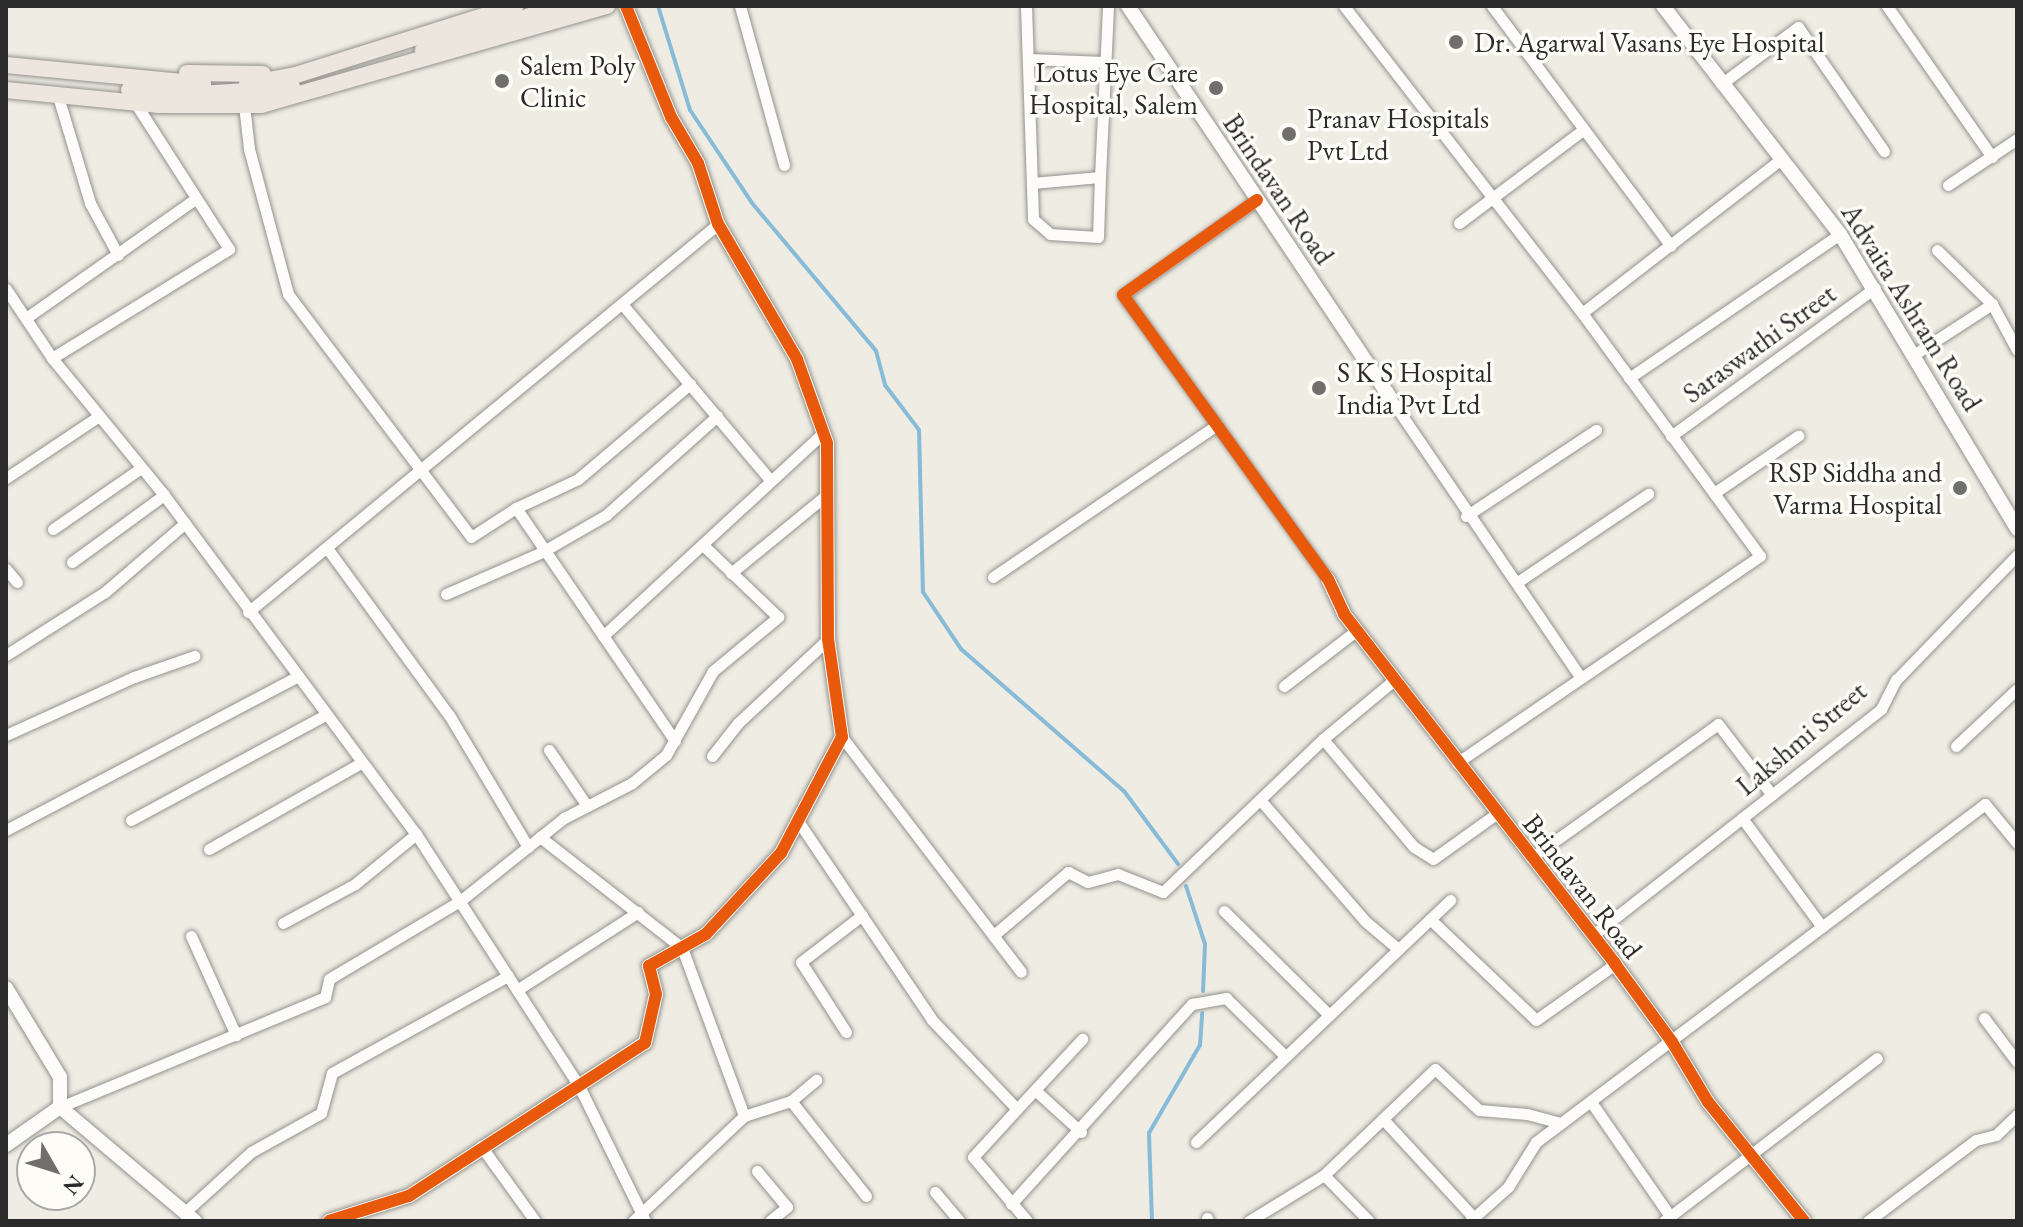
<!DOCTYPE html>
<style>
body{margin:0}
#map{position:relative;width:2023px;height:1227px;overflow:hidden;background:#efece3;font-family:"EB Garamond",serif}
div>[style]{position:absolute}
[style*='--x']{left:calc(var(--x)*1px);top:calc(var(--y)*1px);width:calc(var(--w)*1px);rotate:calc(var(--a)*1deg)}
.stream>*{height:4px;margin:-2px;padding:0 2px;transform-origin:2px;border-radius:2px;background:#87bbd8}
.roads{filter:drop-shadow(0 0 2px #93928d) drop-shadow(0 0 2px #93928d)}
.minor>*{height:11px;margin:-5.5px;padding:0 5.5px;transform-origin:5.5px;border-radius:5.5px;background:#fdfcfb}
.tertiary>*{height:14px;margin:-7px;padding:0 7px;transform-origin:7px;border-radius:7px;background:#fdfcfb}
.primary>*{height:16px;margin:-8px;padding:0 8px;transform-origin:8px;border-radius:8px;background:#ede6df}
.cycleway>*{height:12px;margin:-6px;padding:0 6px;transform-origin:6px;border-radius:6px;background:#e8590c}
.dots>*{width:22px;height:22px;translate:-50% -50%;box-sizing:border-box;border:4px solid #fdfcf7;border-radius:50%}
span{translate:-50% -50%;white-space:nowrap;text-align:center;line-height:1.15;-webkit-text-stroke:7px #fdfcf7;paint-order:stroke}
.poi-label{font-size:28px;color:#2b2b2b}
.left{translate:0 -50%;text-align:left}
.right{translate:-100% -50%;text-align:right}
.street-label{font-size:28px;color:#2b2b2b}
.frame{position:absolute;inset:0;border:8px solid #2b2b2b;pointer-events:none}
.north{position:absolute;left:16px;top:1131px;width:80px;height:80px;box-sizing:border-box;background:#fdfcf7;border:2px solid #a9a8a5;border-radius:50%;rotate:129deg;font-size:22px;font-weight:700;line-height:32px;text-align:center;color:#2b2b2b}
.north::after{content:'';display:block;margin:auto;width:28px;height:36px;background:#706f6b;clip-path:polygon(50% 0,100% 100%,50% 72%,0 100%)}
</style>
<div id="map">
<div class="stream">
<i style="--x:658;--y:6;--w:109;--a:72.9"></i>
<i style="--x:690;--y:110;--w:112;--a:56.3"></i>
<i style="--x:752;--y:203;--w:193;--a:50"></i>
<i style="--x:876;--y:351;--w:35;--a:75"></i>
<i style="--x:885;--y:385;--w:56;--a:52.9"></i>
<i style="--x:919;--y:430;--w:162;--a:88.6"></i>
<i style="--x:923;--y:592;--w:69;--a:56.3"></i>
<i style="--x:961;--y:649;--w:216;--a:41.1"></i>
<i style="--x:1124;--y:791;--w:91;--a:53.5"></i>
<i style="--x:1186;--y:886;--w:61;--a:71.9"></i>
<i style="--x:1205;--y:944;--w:47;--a:92.4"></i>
<i style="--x:1152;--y:1221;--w:88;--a:-92"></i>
<i style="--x:1149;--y:1133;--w:102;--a:-59.9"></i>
<i style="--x:1200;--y:1045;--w:32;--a:-86"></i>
</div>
<div class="roads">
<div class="minor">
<i style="--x:740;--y:6;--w:165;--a:74.5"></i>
<i style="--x:1026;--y:6;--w:213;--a:88.1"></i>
<i style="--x:1033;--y:219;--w:23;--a:41"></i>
<i style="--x:1050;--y:234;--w:48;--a:3.6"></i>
<i style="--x:1098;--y:237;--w:60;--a:-88.1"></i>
<i style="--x:1344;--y:6;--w:388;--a:52.2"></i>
<i style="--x:1582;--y:313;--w:301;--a:53.8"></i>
<i style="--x:1760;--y:556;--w:367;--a:145.7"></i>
<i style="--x:1492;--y:6;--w:299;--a:53.3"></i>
<i style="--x:1887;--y:6;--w:184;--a:55.2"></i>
<i style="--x:1028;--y:59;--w:76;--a:2.3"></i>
<i style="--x:1721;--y:84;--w:96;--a:-36.5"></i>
<i style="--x:1798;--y:27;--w:151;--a:55.3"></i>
<i style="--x:57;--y:93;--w:115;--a:73.3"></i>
<i style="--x:90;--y:203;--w:59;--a:61.7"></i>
<i style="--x:244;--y:105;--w:44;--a:83.5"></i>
<i style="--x:249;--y:149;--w:150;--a:74.9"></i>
<i style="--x:288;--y:294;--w:304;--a:53"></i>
<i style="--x:471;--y:537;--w:54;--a:-32.8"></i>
<i style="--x:516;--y:508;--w:68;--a:-25.1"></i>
<i style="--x:578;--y:479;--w:147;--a:-40.3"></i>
<i style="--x:1032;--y:183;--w:68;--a:-5"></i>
<i style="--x:1100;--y:177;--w:171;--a:-87.3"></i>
<i style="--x:1948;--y:185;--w:83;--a:-33.7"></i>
<i style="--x:1257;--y:200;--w:164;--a:144.7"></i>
<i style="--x:1123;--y:295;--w:350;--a:54.2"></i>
<i style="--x:1459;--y:223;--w:155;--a:-36.9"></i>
<i style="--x:1937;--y:250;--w:77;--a:44.5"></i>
<i style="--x:1992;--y:304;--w:52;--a:61.5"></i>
<i style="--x:6;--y:289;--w:83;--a:56.3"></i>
<i style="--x:52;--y:358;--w:177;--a:50.7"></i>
<i style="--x:164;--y:495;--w:422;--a:53.4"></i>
<i style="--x:416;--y:834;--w:300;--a:57.1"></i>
<i style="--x:579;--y:1086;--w:150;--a:63.9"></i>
<i style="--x:622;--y:304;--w:231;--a:49.9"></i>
<i style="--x:1582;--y:313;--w:250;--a:-37.7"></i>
<i style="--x:26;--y:318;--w:205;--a:-35.1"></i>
<i style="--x:1915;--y:354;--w:92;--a:-33"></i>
<i style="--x:52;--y:358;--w:208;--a:-31.6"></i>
<i style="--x:229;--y:249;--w:176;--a:-122.7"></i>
<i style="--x:1629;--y:378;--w:255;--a:-34.3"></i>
<i style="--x:1390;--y:398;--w:339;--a:55.7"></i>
<i style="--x:1671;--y:436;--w:252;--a:-36"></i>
<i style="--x:6;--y:478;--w:112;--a:-33.7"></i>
<i style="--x:1714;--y:493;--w:102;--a:-34.2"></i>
<i style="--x:516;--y:508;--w:282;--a:55.7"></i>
<i style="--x:1466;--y:516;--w:156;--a:-33.5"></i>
<i style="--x:53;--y:529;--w:107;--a:-34.7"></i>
<i style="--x:327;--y:548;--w:207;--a:53.9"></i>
<i style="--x:449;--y:715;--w:154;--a:59.1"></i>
<i style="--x:72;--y:562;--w:114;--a:-36.1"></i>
<i style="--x:6;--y:569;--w:17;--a:50"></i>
<i style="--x:731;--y:573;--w:122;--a:-39.3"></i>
<i style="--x:993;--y:577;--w:271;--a:-34.2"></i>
<i style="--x:1519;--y:581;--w:156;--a:-34"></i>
<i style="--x:446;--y:594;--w:105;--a:-23.6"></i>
<i style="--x:542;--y:552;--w:74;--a:-30"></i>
<i style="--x:606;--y:515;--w:149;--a:-41.7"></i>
<i style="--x:248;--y:612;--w:609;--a:-39.54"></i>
<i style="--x:603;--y:636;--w:301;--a:-42.7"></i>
<i style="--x:6;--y:655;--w:117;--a:-32.5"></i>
<i style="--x:105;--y:592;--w:104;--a:-40.7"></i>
<i style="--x:1284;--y:686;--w:92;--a:-37.5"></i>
<i style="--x:6;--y:735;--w:141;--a:-24.4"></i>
<i style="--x:134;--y:677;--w:64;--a:-19.3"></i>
<i style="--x:842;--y:737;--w:295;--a:52.7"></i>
<i style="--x:1323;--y:739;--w:141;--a:49.9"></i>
<i style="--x:1414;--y:847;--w:22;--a:32"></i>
<i style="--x:1433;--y:859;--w:77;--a:-35.5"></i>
<i style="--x:1956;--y:746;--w:83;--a:-43.1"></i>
<i style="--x:549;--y:750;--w:68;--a:55.8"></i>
<i style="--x:712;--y:756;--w:42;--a:-51.8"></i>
<i style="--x:738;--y:723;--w:123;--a:-43"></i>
<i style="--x:1262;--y:802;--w:157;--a:49.1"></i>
<i style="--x:1365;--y:921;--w:43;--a:40.3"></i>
<i style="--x:1742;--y:818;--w:135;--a:53.7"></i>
<i style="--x:131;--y:820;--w:221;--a:-28.4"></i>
<i style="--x:798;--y:821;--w:240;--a:56"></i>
<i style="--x:932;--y:1020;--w:123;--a:46.3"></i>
<i style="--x:1017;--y:1109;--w:65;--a:132.5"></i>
<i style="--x:973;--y:1157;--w:84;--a:49.8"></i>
<i style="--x:6;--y:830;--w:328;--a:-27.8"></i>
<i style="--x:540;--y:837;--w:180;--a:38"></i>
<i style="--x:682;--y:948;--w:179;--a:69.7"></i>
<i style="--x:744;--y:1116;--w:153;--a:136.6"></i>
<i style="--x:209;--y:849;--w:175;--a:-29.5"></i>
<i style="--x:1531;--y:858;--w:230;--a:-35.6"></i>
<i style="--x:1718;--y:724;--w:89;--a:52.7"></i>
<i style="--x:1224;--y:911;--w:148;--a:44.7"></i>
<i style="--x:1430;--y:919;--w:146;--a:43.6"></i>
<i style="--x:1536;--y:1020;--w:97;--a:-35.3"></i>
<i style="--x:283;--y:923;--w:82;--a:-28.4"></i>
<i style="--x:355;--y:884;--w:79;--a:-39.3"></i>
<i style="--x:995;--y:934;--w:96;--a:-40.3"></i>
<i style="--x:1068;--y:872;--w:22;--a:27"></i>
<i style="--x:1088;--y:882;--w:31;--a:-15"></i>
<i style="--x:1118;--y:874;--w:48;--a:21.8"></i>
<i style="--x:1163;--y:892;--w:221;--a:-43.7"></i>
<i style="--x:1323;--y:739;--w:92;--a:-39.7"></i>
<i style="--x:1593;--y:935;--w:366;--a:-38.1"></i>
<i style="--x:1881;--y:709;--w:33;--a:-63"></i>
<i style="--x:1896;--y:680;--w:174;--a:-45.9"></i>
<i style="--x:191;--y:936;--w:109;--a:65.6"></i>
<i style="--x:517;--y:990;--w:144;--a:-32.8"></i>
<i style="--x:1984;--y:1018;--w:55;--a:53.1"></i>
<i style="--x:846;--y:1032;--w:83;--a:-122.7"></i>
<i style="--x:801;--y:962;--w:77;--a:-37.6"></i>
<i style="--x:1036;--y:1091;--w:61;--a:42.3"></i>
<i style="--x:791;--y:1101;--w:121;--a:51.7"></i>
<i style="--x:1591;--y:1102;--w:139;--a:55.3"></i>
<i style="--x:60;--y:1107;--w:287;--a:-22.5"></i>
<i style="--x:325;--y:997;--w:18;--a:-77"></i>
<i style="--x:329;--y:979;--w:152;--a:-30.8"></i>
<i style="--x:460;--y:901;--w:133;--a:-38.6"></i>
<i style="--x:564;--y:818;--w:76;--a:-27.2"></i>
<i style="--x:632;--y:783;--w:44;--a:-39.5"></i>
<i style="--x:666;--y:755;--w:96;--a:-60.8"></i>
<i style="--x:713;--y:671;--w:85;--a:-39.7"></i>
<i style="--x:778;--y:617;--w:104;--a:-136.2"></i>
<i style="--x:1017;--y:1109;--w:96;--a:-47.1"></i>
<i style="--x:744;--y:1116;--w:49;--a:-17.7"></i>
<i style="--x:791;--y:1101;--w:33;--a:-40"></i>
<i style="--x:1383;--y:1119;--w:134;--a:47.4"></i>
<i style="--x:1196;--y:1142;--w:351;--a:-43.6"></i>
<i style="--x:481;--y:1146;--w:92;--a:54.2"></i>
<i style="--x:757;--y:1171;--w:47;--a:50.2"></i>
<i style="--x:787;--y:1207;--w:22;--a:141"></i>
<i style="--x:935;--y:1192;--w:38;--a:50"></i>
<i style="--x:1011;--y:1204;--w:270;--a:-47.9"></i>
<i style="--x:1192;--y:1004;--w:35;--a:-10"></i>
<i style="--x:1226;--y:998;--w:83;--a:44.5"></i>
<i style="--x:184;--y:1213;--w:91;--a:-42.3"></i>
<i style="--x:251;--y:1152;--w:80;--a:-29.1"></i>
<i style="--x:321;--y:1113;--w:41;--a:-74.6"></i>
<i style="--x:332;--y:1073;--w:201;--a:-28.9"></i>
<i style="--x:1207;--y:1218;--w:3;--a:72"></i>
<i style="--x:1249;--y:1221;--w:88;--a:-31.5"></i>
<i style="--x:1369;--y:1221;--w:64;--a:-134.4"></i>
<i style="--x:1324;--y:1175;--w:153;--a:-43.7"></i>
<i style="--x:1435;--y:1069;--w:60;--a:43"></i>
<i style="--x:1479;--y:1110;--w:48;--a:4.8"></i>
<i style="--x:1527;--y:1114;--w:35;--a:15"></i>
<i style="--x:1470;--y:1221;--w:51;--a:-41.8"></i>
<i style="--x:1508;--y:1187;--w:53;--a:-58.1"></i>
<i style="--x:1536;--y:1142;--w:562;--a:-36.97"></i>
<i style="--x:1985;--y:804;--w:50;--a:50.6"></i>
<i style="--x:1664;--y:1221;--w:268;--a:-37.4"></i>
<i style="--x:1868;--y:1221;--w:135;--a:-36.9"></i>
<i style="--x:1976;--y:1140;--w:21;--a:-14"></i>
<i style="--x:1996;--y:1135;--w:29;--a:-44"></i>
</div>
<div class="tertiary">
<i style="--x:1128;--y:6;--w:471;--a:56.2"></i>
<i style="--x:1663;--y:6;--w:289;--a:52.2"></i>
<i style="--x:1840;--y:234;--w:344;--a:59"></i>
<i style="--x:1328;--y:579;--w:38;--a:65"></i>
<i style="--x:1344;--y:614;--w:443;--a:52.2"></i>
<i style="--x:1615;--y:964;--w:97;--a:53.8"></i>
<i style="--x:1672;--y:1042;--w:70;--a:59"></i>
<i style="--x:1708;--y:1102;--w:153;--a:51.1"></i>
<i style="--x:6;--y:988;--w:104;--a:58.8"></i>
<i style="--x:60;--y:1077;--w:30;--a:90"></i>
<i style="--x:60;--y:1107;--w:66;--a:144.9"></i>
<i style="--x:60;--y:1107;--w:177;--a:40.2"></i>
<i style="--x:329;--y:1221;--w:84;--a:-17.4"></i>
<i style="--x:409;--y:1196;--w:281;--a:-33"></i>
<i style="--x:645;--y:1043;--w:50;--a:-77.3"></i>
<i style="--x:656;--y:994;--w:29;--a:-104"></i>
<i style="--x:649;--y:966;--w:65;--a:-29.3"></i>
<i style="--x:706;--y:934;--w:110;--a:-47.2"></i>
<i style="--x:781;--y:853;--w:131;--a:-62.3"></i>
<i style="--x:842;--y:737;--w:99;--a:-98.1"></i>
<i style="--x:828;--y:639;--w:196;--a:-90.3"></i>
<i style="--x:827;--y:443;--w:89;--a:-109.7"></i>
<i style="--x:797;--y:359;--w:156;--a:-120.3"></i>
<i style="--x:718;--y:224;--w:64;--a:-108.2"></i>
<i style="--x:698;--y:163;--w:53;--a:-120.4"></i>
<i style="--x:671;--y:117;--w:120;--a:-112.1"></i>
</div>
<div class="primary">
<i style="--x:423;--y:50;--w:146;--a:-17.6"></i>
<i style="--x:6;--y:65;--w:198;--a:5.5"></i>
<i style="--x:187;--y:73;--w:76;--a:0.8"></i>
<i style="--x:247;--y:84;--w:50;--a:-10.4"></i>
<i style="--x:296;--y:75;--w:230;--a:-17.5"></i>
<i style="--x:6;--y:90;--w:154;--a:5.6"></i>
<i style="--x:159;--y:105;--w:102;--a:0"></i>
<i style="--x:261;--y:105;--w:360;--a:-16"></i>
<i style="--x:129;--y:90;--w:55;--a:5.2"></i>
<i style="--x:184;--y:95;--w:109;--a:-3.7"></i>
</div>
</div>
<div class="cycleway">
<i style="--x:1257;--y:200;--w:164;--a:144.7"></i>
<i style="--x:1123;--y:295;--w:350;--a:54.2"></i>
<i style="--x:1328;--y:579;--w:38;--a:65"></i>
<i style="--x:1344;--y:614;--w:443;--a:52.2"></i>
<i style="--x:1615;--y:964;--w:97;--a:53.8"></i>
<i style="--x:1672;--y:1042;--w:70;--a:59"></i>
<i style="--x:1708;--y:1102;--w:153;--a:51.1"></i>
<i style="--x:329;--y:1221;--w:84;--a:-17.4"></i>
<i style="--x:409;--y:1196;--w:281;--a:-33"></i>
<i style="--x:645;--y:1043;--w:50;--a:-77.3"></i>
<i style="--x:656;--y:994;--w:29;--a:-104"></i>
<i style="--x:649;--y:966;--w:65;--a:-29.3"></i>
<i style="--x:706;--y:934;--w:110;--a:-47.2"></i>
<i style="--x:781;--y:853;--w:131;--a:-62.3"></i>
<i style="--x:842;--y:737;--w:99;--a:-98.1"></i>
<i style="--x:828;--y:639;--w:196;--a:-90.3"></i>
<i style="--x:827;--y:443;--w:89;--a:-109.7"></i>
<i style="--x:797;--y:359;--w:156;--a:-120.3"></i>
<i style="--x:718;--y:224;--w:64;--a:-108.2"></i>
<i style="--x:698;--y:163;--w:53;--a:-120.4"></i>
<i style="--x:671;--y:117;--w:120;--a:-112.1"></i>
</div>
<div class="dots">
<i style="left:1456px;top:42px;background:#706f6b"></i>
<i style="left:502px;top:81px;background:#706f6b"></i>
<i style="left:1216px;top:88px;background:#706f6b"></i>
<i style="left:1289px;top:134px;background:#706f6b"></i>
<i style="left:1319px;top:388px;background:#706f6b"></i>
<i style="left:1960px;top:488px;background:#706f6b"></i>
</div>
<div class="poi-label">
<span class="left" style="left:1474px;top:42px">Dr. Agarwal Vasans Eye Hospital</span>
<span class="left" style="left:520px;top:81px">Salem Poly<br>Clinic</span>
<span class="right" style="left:1198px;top:88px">Lotus Eye Care<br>Hospital, Salem</span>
<span class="left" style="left:1307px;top:134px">Pranav Hospitals<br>Pvt Ltd</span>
<span class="left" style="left:1337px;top:388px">S K S Hospital<br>India Pvt Ltd</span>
<span class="right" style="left:1942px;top:488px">RSP Siddha and<br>Varma Hospital</span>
</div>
<div class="street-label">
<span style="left:1279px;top:189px;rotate:56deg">Brindavan Road</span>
<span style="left:1912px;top:307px;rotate:58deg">Advaita Ashram Road</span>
<span style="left:1759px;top:343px;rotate:-36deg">Saraswathi Street</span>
<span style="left:1801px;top:738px;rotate:-40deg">Lakshmi Street</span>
<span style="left:1583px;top:886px;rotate:52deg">Brindavan Road</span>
</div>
<div class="frame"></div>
<div class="north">N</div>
</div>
